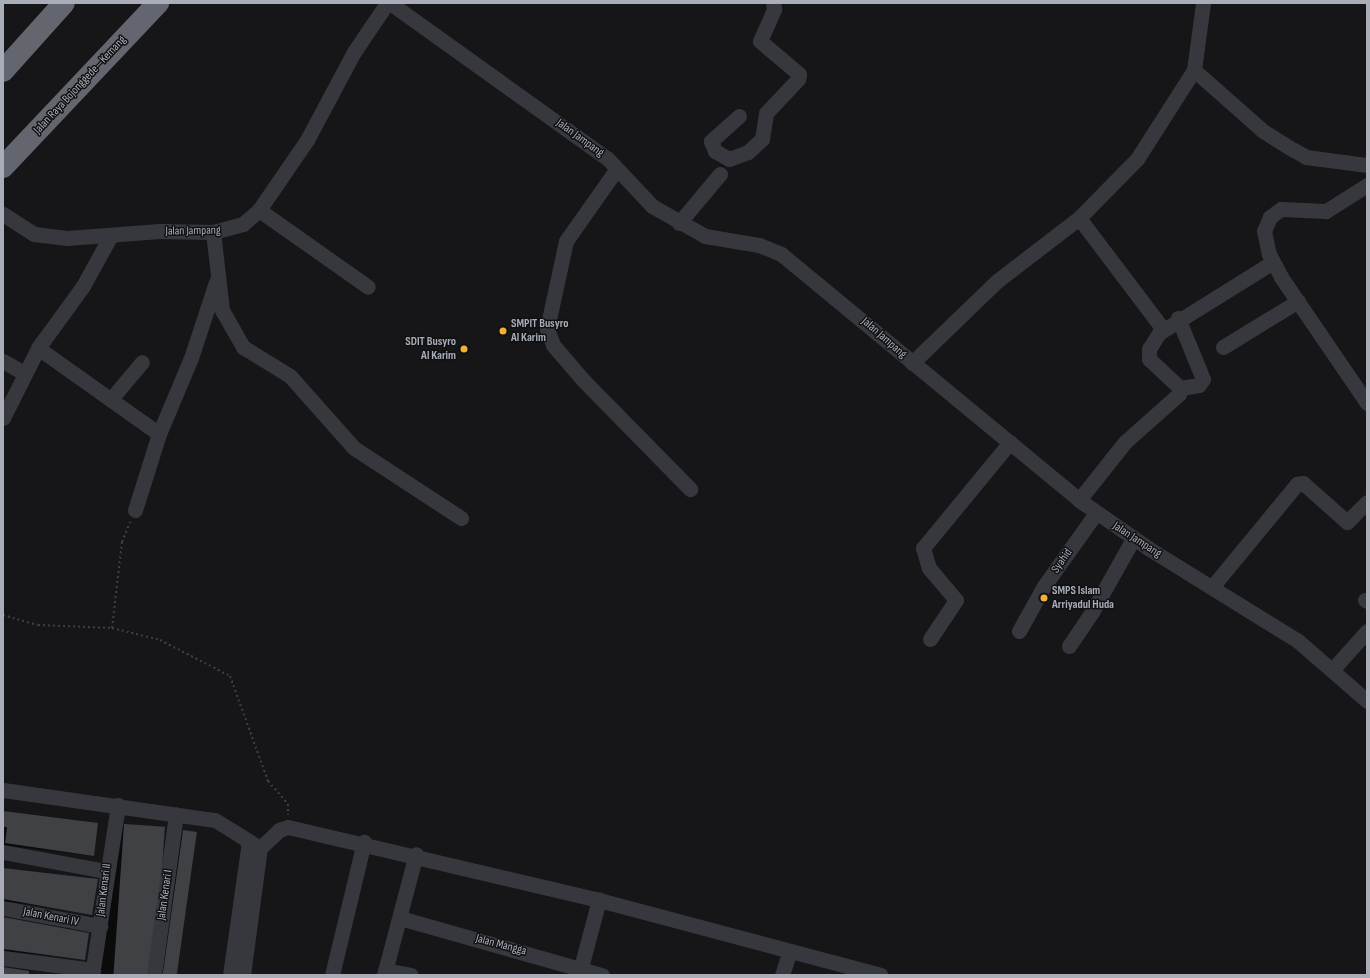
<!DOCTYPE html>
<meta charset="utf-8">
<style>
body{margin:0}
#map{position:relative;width:1370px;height:978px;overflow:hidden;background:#161618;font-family:"Sofia Sans Condensed",sans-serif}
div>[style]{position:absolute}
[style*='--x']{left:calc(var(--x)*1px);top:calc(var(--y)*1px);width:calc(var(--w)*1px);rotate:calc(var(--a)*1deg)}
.shadow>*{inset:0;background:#0007;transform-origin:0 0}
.building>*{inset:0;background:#404145;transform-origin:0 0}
.path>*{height:2px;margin-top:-1px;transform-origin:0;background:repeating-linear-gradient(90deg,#3d3f44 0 2px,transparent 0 5px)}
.minor>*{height:15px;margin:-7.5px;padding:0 7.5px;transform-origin:7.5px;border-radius:7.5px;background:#37383d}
.highway>*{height:22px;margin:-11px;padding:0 11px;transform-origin:11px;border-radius:11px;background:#63666e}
.dots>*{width:11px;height:11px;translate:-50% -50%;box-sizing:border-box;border:2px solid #111113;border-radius:50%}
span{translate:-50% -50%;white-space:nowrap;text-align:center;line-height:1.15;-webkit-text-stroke:3px #111113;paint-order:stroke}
.street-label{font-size:12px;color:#a8adb8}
.poi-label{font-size:12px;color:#a8adb8;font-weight:700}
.left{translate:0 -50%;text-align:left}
.right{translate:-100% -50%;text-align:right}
.frame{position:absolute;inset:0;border:4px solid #a8adb8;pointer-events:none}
</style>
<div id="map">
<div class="shadow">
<i style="clip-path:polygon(3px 813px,93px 856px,3px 845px)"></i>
<i style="clip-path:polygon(125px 825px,145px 975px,98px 975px,120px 830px)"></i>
<i style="clip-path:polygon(183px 831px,174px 975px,160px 975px,179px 835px)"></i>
<i style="left:3px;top:868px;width:94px;height:33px;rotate:7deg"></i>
<i style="clip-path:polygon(3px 918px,84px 959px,3px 951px)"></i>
</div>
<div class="building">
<i style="clip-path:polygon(3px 811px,98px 823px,94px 856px,5px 843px,7px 827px,3px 827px)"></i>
<i style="left:124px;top:824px;width:41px;height:153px;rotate:4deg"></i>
<i style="left:183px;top:830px;width:14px;height:146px;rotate:8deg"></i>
<i style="clip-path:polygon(3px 868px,98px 879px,92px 915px,3px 899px)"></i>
<i style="clip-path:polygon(3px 917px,89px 933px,85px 960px,3px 949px)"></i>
<i style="clip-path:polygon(3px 967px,29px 971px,29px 975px,3px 975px)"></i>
</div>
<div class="path">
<i style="--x:3;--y:615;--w:36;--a:16"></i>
<i style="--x:38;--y:625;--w:74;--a:2.3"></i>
<i style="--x:112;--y:628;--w:49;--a:14"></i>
<i style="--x:160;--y:640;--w:79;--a:27.2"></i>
<i style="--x:230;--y:676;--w:112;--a:70.1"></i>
<i style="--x:268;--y:781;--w:30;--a:49"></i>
<i style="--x:288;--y:804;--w:11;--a:90"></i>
<i style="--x:112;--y:628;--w:87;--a:-83.4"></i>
<i style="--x:122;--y:542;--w:22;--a:-68"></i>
</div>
<div class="minor">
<i style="--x:390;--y:3;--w:268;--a:35.6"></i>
<i style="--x:608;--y:159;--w:64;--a:46.9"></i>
<i style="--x:652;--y:206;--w:61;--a:29.5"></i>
<i style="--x:705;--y:236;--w:55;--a:9.5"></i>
<i style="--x:759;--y:245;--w:24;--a:22"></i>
<i style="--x:781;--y:254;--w:386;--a:39.5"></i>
<i style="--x:1079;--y:500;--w:84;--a:34.8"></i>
<i style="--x:1148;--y:548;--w:176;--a:31.8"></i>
<i style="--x:1298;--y:641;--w:91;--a:41"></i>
<i style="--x:1194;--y:70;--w:92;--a:41.5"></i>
<i style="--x:1263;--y:131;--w:36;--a:32"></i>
<i style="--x:1294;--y:150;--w:14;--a:30"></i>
<i style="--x:1306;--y:157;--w:62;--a:7.5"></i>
<i style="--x:739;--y:116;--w:38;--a:138"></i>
<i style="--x:711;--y:141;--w:11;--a:68"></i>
<i style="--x:715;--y:151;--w:16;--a:30"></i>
<i style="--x:729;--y:159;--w:20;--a:-20"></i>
<i style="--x:748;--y:152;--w:19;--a:-43"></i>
<i style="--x:762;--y:139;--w:26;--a:-81"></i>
<i style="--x:766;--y:113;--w:47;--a:-46.7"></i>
<i style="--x:798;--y:79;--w:5;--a:-79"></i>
<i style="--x:799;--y:74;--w:51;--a:-139.8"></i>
<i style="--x:760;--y:41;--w:35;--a:-66"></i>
<i style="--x:774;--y:9;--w:6;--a:-99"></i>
<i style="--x:616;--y:170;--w:87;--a:125.2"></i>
<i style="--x:566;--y:241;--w:90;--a:102.2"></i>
<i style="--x:547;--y:329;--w:17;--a:69"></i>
<i style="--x:553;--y:345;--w:46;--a:49.4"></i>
<i style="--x:583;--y:380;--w:153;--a:45.5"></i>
<i style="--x:1367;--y:185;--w:49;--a:147.6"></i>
<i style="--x:1326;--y:211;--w:45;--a:-177.5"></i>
<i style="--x:1281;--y:209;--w:14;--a:144"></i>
<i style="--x:1270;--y:217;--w:15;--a:113"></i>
<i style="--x:1264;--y:231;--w:24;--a:78"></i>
<i style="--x:1269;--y:254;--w:26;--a:62"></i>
<i style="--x:1281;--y:277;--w:153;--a:55.7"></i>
<i style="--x:259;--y:210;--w:133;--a:35.2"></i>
<i style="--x:3;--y:214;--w:37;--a:33"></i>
<i style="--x:34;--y:234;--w:33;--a:7"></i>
<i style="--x:67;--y:238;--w:93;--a:-4.3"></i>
<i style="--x:160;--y:231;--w:53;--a:1.1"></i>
<i style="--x:213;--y:232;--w:31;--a:-15"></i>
<i style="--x:243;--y:224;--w:21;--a:-41"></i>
<i style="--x:259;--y:210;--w:85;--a:-55.6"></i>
<i style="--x:307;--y:140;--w:100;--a:-61.9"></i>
<i style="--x:354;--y:52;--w:59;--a:-56"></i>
<i style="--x:1079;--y:218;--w:139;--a:52.9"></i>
<i style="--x:679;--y:223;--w:64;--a:-50.1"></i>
<i style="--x:213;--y:232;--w:79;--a:83.4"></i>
<i style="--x:222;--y:310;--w:43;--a:60.4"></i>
<i style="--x:243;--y:347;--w:55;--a:31.7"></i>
<i style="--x:290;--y:376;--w:96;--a:48.4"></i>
<i style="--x:354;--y:448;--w:128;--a:33.2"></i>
<i style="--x:1178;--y:318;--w:66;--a:67.7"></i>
<i style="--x:1203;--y:379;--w:7;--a:124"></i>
<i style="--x:1199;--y:385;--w:19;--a:171"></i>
<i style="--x:1223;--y:347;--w:88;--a:-31.5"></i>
<i style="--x:38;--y:348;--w:77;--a:-54"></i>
<i style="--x:83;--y:286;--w:56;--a:-61.1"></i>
<i style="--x:3;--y:361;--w:24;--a:30"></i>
<i style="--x:912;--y:363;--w:118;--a:-44"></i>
<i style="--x:997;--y:281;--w:103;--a:-37.5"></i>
<i style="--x:1079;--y:218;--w:83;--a:-45.5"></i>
<i style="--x:1137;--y:159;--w:106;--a:-57.4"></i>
<i style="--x:1194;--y:70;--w:68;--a:-82.3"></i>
<i style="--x:111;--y:399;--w:48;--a:-50"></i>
<i style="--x:3;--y:418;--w:78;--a:-63.4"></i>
<i style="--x:38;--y:348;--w:148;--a:35.4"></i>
<i style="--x:1079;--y:500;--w:74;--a:-51.6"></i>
<i style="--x:1125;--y:442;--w:72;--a:-41.6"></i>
<i style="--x:1179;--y:394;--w:6;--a:-81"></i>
<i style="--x:1180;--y:388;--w:42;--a:-136.9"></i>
<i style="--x:1149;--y:359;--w:10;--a:-90"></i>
<i style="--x:1149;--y:349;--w:19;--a:-58"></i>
<i style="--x:1159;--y:333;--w:134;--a:-31.9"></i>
<i style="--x:135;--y:510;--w:80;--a:-72.5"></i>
<i style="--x:159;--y:434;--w:82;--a:-67.2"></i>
<i style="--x:191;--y:358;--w:80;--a:-71.8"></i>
<i style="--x:1212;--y:587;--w:134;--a:-50.5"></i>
<i style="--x:1297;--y:484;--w:6;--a:-9"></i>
<i style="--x:1303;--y:483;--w:59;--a:41.6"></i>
<i style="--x:1347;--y:522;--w:28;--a:-45"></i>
<i style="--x:1365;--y:600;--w:2;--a:27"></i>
<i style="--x:1019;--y:631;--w:51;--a:-60.9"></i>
<i style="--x:1044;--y:586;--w:90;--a:-54.5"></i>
<i style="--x:930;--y:639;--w:47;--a:-56.3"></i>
<i style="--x:956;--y:600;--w:42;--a:-130.2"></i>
<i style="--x:929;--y:568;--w:21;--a:-107"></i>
<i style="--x:923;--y:548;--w:137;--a:-50.6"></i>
<i style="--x:1069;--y:646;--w:41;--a:-55.9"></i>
<i style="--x:1092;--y:612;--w:84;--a:-60.7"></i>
<i style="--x:1333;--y:669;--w:51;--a:-48.2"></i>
<i style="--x:3;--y:790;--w:214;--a:8.1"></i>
<i style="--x:215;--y:820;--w:53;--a:31.9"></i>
<i style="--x:3;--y:852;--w:105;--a:10.5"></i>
<i style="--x:3;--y:908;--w:99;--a:10.5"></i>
<i style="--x:400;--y:918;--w:210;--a:15.8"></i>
<i style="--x:3;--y:958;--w:91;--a:7.6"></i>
<i style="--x:385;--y:970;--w:26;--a:11"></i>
<i style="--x:92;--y:975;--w:172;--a:-81.3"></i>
<i style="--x:154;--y:975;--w:162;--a:-82.2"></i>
<i style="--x:230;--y:975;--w:134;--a:-81.9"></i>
<i style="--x:243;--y:975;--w:128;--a:-82.4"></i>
<i style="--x:260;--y:848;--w:26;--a:-43"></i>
<i style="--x:279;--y:830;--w:9;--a:-18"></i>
<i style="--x:288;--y:827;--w:319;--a:13.2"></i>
<i style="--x:599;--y:900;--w:291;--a:14.9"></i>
<i style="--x:332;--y:975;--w:137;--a:-76.5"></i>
<i style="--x:384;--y:975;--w:125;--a:-75.2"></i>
<i style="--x:579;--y:975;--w:78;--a:-75.1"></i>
<i style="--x:782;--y:975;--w:25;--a:-72"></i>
</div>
<div class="highway">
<i style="--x:3;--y:71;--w:91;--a:-48.1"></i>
<i style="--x:3;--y:167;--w:226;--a:-46.6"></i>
</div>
<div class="dots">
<i style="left:503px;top:331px;background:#f2b134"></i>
<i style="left:464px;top:349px;background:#f2b134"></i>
<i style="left:1044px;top:598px;background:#f2b134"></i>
</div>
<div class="street-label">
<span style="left:80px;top:85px;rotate:-47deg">Jalan Raya Bojonggede—Kemang</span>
<span style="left:580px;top:138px;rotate:36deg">Jalan Jampang</span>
<span style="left:193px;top:231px;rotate:-1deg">Jalan Jampang</span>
<span style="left:884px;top:338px;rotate:41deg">Jalan Jampang</span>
<span style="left:1137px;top:540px;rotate:33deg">Jalan Jampang</span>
<span style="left:1062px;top:561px;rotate:-55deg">Syahid</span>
<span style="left:104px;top:890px;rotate:-83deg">Jalan Kenari II</span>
<span style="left:165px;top:895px;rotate:-82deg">Jalan Kenari I</span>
<span style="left:51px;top:917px;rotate:11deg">Jalan Kenari IV</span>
<span style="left:501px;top:945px;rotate:15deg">Jalan Mangga</span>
</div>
<div class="poi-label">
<span class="left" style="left:511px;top:331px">SMPIT Busyro<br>Al Karim</span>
<span class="right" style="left:456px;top:349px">SDIT Busyro<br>Al Karim</span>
<span class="left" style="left:1052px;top:598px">SMPS Islam<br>Arriyadul Huda</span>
</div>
<div class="frame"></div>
</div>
